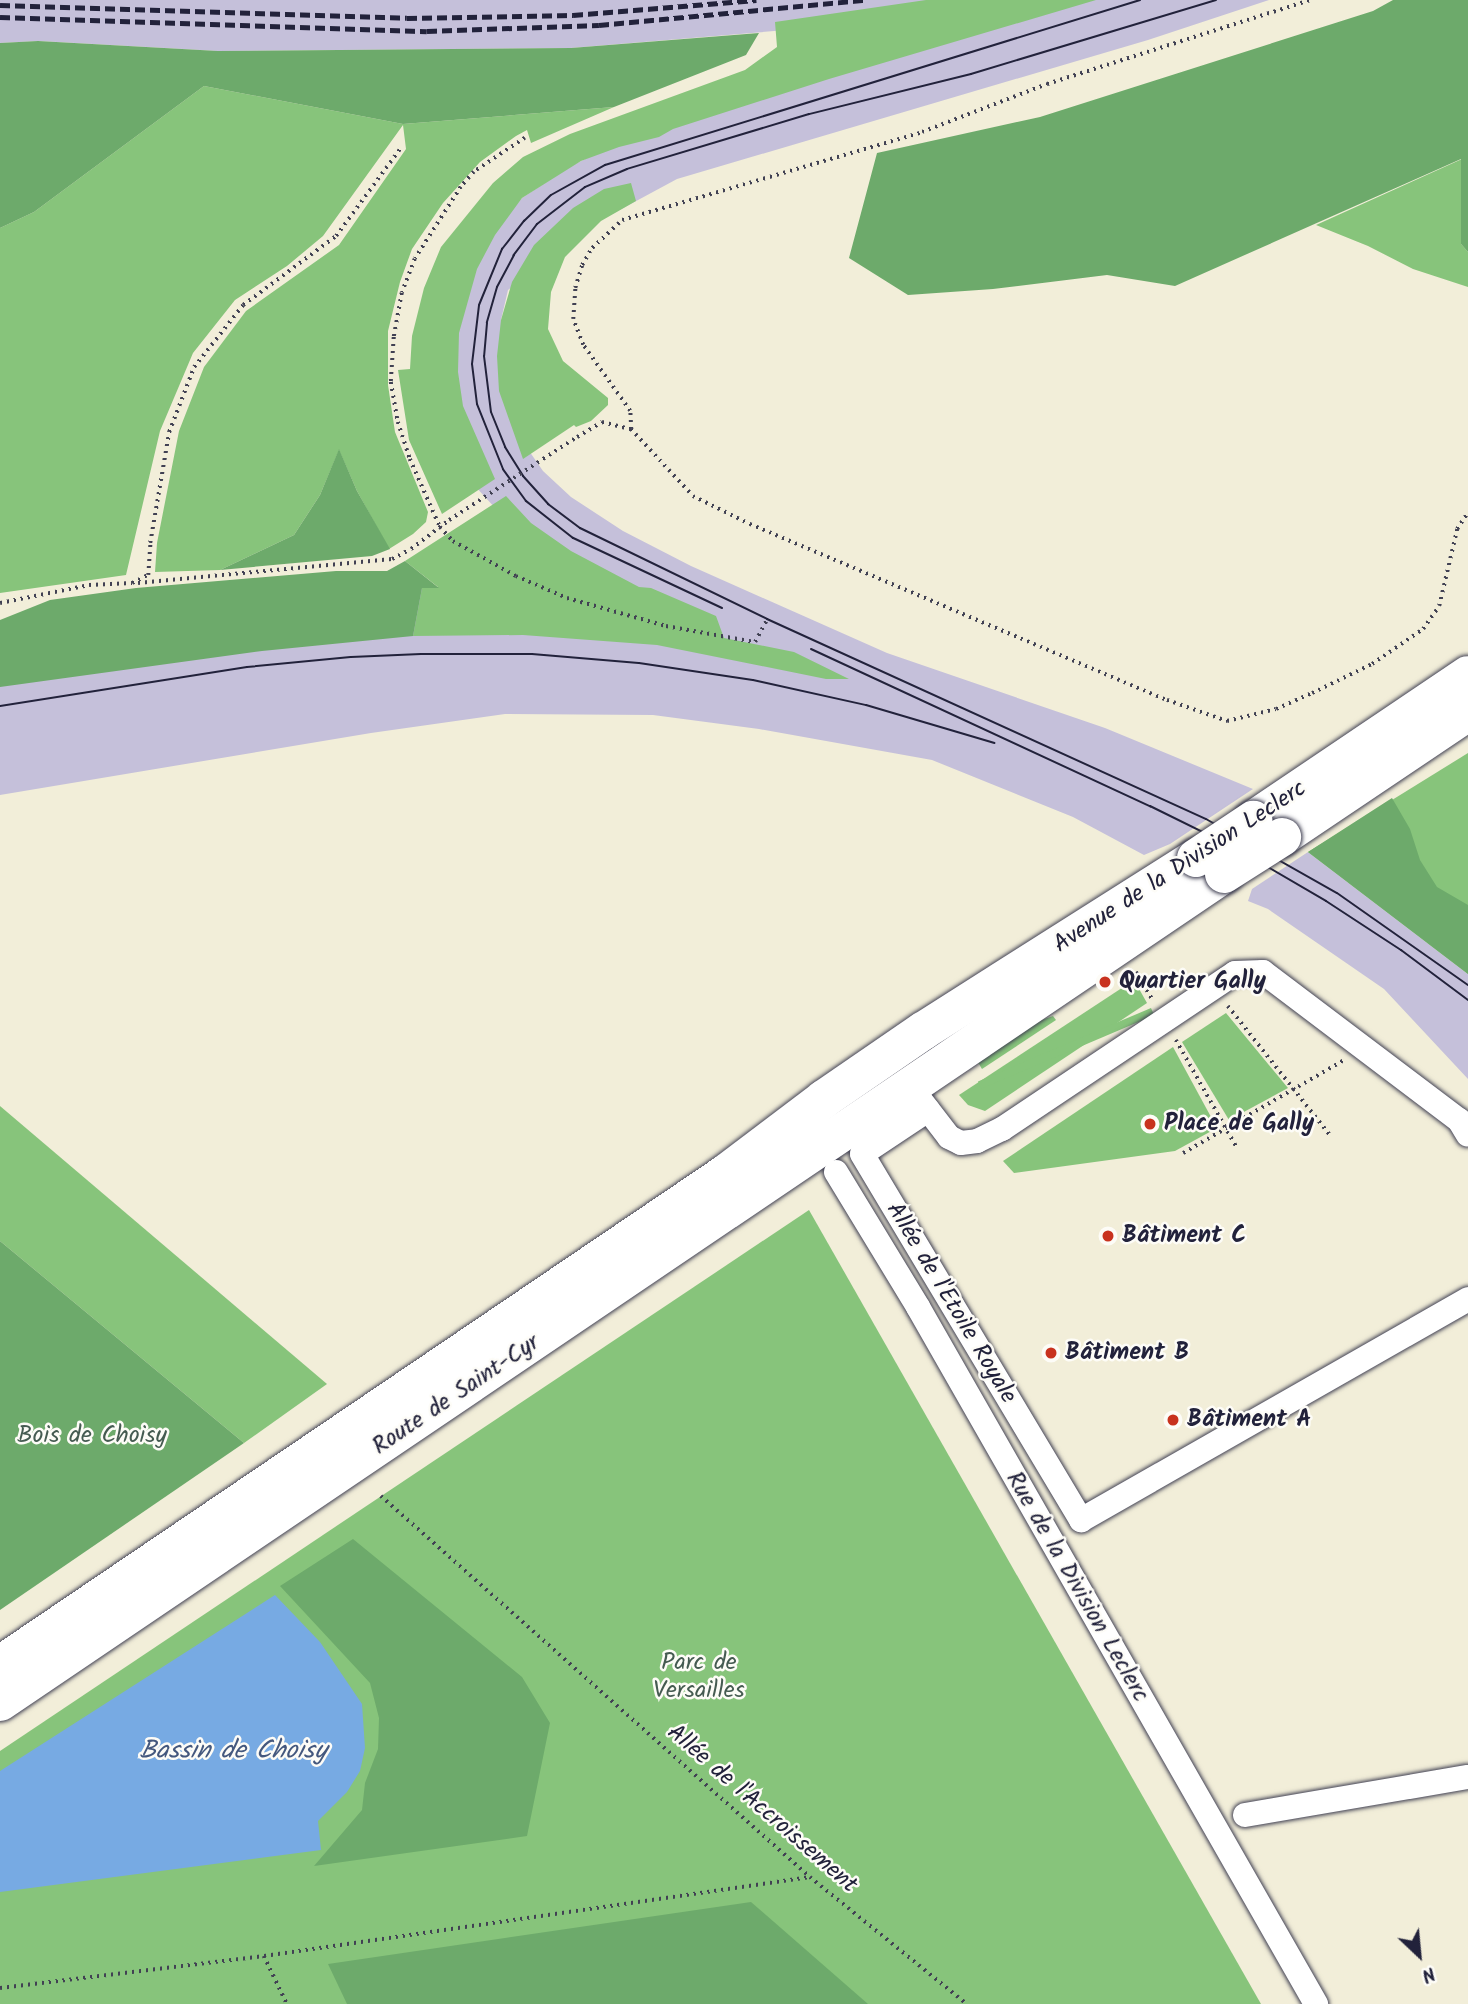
<!DOCTYPE html>
<meta charset="utf-8">
<style>
body{margin:0}
#map{position:relative;width:1468px;height:2004px;overflow:hidden;background:#f2eed9;font-family:Kalam,sans-serif}
div>[style]{position:absolute}
[style*='--x']{left:calc(var(--x)*1px);top:calc(var(--y)*1px);width:calc(var(--w)*1px);rotate:calc(var(--a)*1deg)}
.industrial>*{inset:0;background:#c5c0da}
.green>*{inset:0;background:#87c47b;transform-origin:0 0}
.forest>*{inset:0;background:#6daa6b}
.water>*{inset:0;background:#77aae3}
.path>*{height:3.5px;margin-top:-1.75px;transform-origin:0;background:repeating-linear-gradient(90deg,#414153 0 2px,transparent 0 7px)}
.roads{filter:drop-shadow(0 0 2px #414153) drop-shadow(0 0 2px #414153)}
.minor>*{height:24px;margin:-12px;padding:0 12px;transform-origin:12px;border-radius:12px;background:#fff}
.primary>*{height:38px;margin:-19px;padding:0 19px;transform-origin:19px;border-radius:19px;background:#fff}
.tram>*{height:2px;margin:-1px;padding:0 1px;transform-origin:1px;border-radius:1px;background:#22223b}
.rail>*{height:5px;margin-top:-2.5px;transform-origin:0;background:repeating-linear-gradient(90deg,#22223b 0 10px,transparent 0 15px)}
.path-bridge>*{height:3.5px;margin-top:-1.75px;transform-origin:0;background:repeating-linear-gradient(90deg,#414153 0 2px,transparent 0 7px)}
.bridges{filter:drop-shadow(0 0 2px #414153) drop-shadow(0 0 2px #414153)}
.primary-bridge>*{height:38px;margin:-19px;padding:0 19px;transform-origin:19px;border-radius:19px;background:#fff}
.dots>*{width:19px;height:19px;translate:-50% -50%;box-sizing:border-box;border:4px solid #fdfcf7;border-radius:50%}
span{translate:-50% -50%;white-space:nowrap;text-align:center;line-height:1.15;-webkit-text-stroke:5px #fdfcf7;paint-order:stroke}
.street-label{font-size:24px;color:#22223b}
.poi-label{font-size:24px;color:#22223b;font-weight:700}
.left{translate:0 -50%;text-align:left}
.park-label{font-size:24px;color:#455b51}
.water-label{font-size:26px;color:#44587e;font-style:italic}
.north{position:absolute;left:1384px;top:1920px;width:70px;height:70px;-webkit-text-stroke:5px #fdfcf7;paint-order:stroke;rotate:154deg;font-size:19px;font-weight:700;line-height:28px;text-align:center;color:#22223b}
.north::after{content:'';display:block;margin:auto;width:24px;height:32px;background:#22223b;clip-path:polygon(50% 0,100% 100%,50% 72%,0 100%)}
</style>
<div id="map">
<div class="industrial">
<i style="clip-path:polygon(0 0,1003px 0,883px 22px,571px 48px,218px 51px,39px 41px,0 43px)"></i>
<i style="clip-path:polygon(1040px 0,1269px 0,1148px 40px,677px 179px,601px 220px,508px 290px,501px 320px,525px 445px,543px 471px,571px 497px,623px 531px,691px 566px,887px 653px,1105px 728px,1253px 789px,1170px 844px,1144px 855px,1073px 817px,932px 760px,759px 729px,653px 715px,505px 714px,371px 733px,0 795px,0 662px,381px 588px,532px 589px,508px 522px,474px 485px,454px 440px,450px 281px,522px 198px,571px 166px,616px 144px)"></i>
<i style="clip-path:polygon(1308px 852px,1468px 974px,1468px 1079px,1384px 989px,1268px 909px,1248px 901px,1252px 889px)"></i>
</div>
<div class="green">
<i style="clip-path:polygon(926px 0,1096px 0,829px 79px,673px 129px,659px 137px,619px 147px,581px 161px,522px 198px,495px 235px,477px 269px,459px 333px,458px 372px,463px 406px,495px 479px,442px 514px,409px 440px,398px 370px,410px 369px,412px 336px,424px 288px,441px 247px,493px 183px,523px 157px,570px 134px,745px 70px,777px 47px,775px 22px)"></i>
<i style="clip-path:polygon(204px 86px,403px 124px,614px 107px,531px 143px,527px 130px,516px 136px,480px 162px,443px 203px,412px 249px,400px 282px,388px 331px,388px 385px,395px 432px,428px 512px,426px 522px,413px 534px,389px 549px,357px 491px,339px 450px,320px 495px,294px 535px,220px 570px,155px 572px,157px 543px,179px 431px,204px 367px,246px 311px,339px 245px,406px 149px,403px 125px,323px 236px,287px 266px,235px 300px,193px 353px,160px 431px,126px 575px,0 593px,0 228px,34px 212px)"></i>
<i style="clip-path:polygon(1462px 159px,1461px 244px,1468px 252px,1468px 287px,1413px 269px,1368px 246px,1316px 225px)"></i>
<i style="clip-path:polygon(631px 183px,636px 201px,601px 221px,565px 257px,551px 292px,548px 329px,563px 361px,608px 398px,608px 405px,591px 421px,576px 427px,574px 425px,523px 459px,499px 391px,497px 356px,501px 320px,512px 282px,534px 245px,573px 208px,604px 189px)"></i>
<i style="clip-path:polygon(506px 496px,531px 523px,571px 551px,639px 587px,651px 588px,716px 616px,724px 638px,794px 652px,849px 679px,826px 679px,657px 645px,523px 635px,413px 636px,422px 588px,438px 587px,405px 561px)"></i>
<i style="clip-path:polygon(1468px 753px,1468px 974px,1308px 852px)"></i>
<i style="clip-path:polygon(1134px 980px,1147px 1003px,985px 1111px,968px 1105px,959px 1095px)"></i>
<i style="left:1151px;top:1008px;width:8px;height:188px;rotate:67deg"></i>
<i style="clip-path:polygon(1226px 1013px,1288px 1088px,1229px 1120px,1182px 1042px)"></i>
<i style="clip-path:polygon(1053px 1016px,1056px 1020px,982px 1069px,976px 1059px,1019px 1028px)"></i>
<i style="clip-path:polygon(1173px 1047px,1217px 1128px,1175px 1151px,1014px 1173px,1003px 1161px)"></i>
<i style="clip-path:polygon(0 1106px,327px 1384px,244px 1443px,0 1241px)"></i>
<i style="clip-path:polygon(809px 1210px,1261px 2004px,0 2004px,0 1751px)"></i>
</div>
<div class="forest">
<i style="clip-path:polygon(1393px 0,1468px 0,1468px 252px,1461px 244px,1461px 159px,1175px 286px,1107px 275px,993px 289px,908px 295px,849px 258px,877px 153px,1040px 117px,1373px 11px)"></i>
<i style="clip-path:polygon(759px 33px,746px 55px,614px 107px,403px 124px,204px 86px,34px 212px,0 228px,0 43px,38px 41px,218px 51px,571px 48px)"></i>
<i style="clip-path:polygon(339px 449px,357px 491px,390px 549px,372px 556px,220px 570px,294px 535px,320px 495px)"></i>
<i style="clip-path:polygon(405px 561px,439px 588px,422px 588px,413px 636px,262px 651px,0 687px,0 620px,50px 600px,136px 588px,336px 571px,387px 571px)"></i>
<i style="clip-path:polygon(1392px 798px,1410px 829px,1420px 860px,1437px 887px,1468px 905px,1468px 974px,1308px 852px)"></i>
<i style="clip-path:polygon(0 1241px,244px 1443px,0 1610px)"></i>
<i style="clip-path:polygon(353px 1539px,522px 1677px,550px 1723px,527px 1836px,314px 1866px,362px 1810px,365px 1783px,378px 1749px,379px 1718px,370px 1683px,280px 1586px)"></i>
<i style="clip-path:polygon(751px 1902px,868px 2004px,347px 2004px,328px 1964px)"></i>
</div>
<div class="water">
<i style="clip-path:polygon(275px 1595px,320px 1642px,362px 1704px,365px 1748px,360px 1771px,347px 1792px,318px 1821px,321px 1850px,0 1892px,0 1771px)"></i>
</div>
<div class="path">
<i style="--x:525;--y:138;--w:61;--a:146.3"></i>
<i style="--x:474;--y:172;--w:20;--a:131"></i>
<i style="--x:461;--y:187;--w:85;--a:122.6"></i>
<i style="--x:415;--y:259;--w:36;--a:111"></i>
<i style="--x:402;--y:293;--w:45;--a:100.3"></i>
<i style="--x:394;--y:337;--w:45;--a:93.8"></i>
<i style="--x:391;--y:382;--w:41;--a:80.1"></i>
<i style="--x:398;--y:422;--w:39;--a:72"></i>
<i style="--x:410;--y:459;--w:74;--a:66.2"></i>
<i style="--x:440;--y:527;--w:19;--a:47"></i>
<i style="--x:453;--y:541;--w:72;--a:29.1"></i>
<i style="--x:516;--y:576;--w:56;--a:23.3"></i>
<i style="--x:567;--y:598;--w:103;--a:15.8"></i>
<i style="--x:666;--y:626;--w:90;--a:10.2"></i>
<i style="--x:755;--y:642;--w:26;--a:-62"></i>
<i style="--x:631;--y:429;--w:18;--a:-93"></i>
<i style="--x:630;--y:411;--w:81;--a:-125.5"></i>
<i style="--x:583;--y:345;--w:28;--a:-111"></i>
<i style="--x:573;--y:319;--w:31;--a:-86"></i>
<i style="--x:575;--y:288;--w:24;--a:-73"></i>
<i style="--x:582;--y:265;--w:20;--a:-60"></i>
<i style="--x:592;--y:248;--w:41;--a:-43"></i>
<i style="--x:622;--y:220;--w:313;--a:-16.3"></i>
<i style="--x:922;--y:132;--w:134;--a:-21"></i>
<i style="--x:1047;--y:84;--w:276;--a:-17.7"></i>
<i style="--x:577;--y:437;--w:29;--a:-31"></i>
<i style="--x:602;--y:422;--w:30;--a:14"></i>
<i style="--x:631;--y:429;--w:91;--a:47.2"></i>
<i style="--x:693;--y:496;--w:64;--a:26.2"></i>
<i style="--x:750;--y:524;--w:453;--a:22.9"></i>
<i style="--x:1167;--y:700;--w:64;--a:19.3"></i>
<i style="--x:1227;--y:721;--w:50;--a:-13.8"></i>
<i style="--x:1276;--y:709;--w:39;--a:-24"></i>
<i style="--x:1312;--y:693;--w:67;--a:-25.8"></i>
<i style="--x:1372;--y:664;--w:62;--a:-34.5"></i>
<i style="--x:1423;--y:629;--w:28;--a:-55"></i>
<i style="--x:1439;--y:606;--w:79;--a:-76.8"></i>
<i style="--x:1457;--y:529;--w:20;--a:-57"></i>
<i style="--x:138;--y:583;--w:255;--a:-5.4"></i>
<i style="--x:392;--y:559;--w:21;--a:-28"></i>
<i style="--x:411;--y:549;--w:48;--a:-37.3"></i>
<i style="--x:0;--y:603;--w:91;--a:-11.4"></i>
<i style="--x:89;--y:585;--w:43;--a:-2.7"></i>
<i style="--x:132;--y:583;--w:18;--a:-27"></i>
<i style="--x:148;--y:575;--w:32;--a:-86"></i>
<i style="--x:150;--y:543;--w:113;--a:-80.3"></i>
<i style="--x:169;--y:432;--w:70;--a:-69"></i>
<i style="--x:194;--y:367;--w:79;--a:-51.7"></i>
<i style="--x:243;--y:305;--w:116;--a:-36.6"></i>
<i style="--x:336;--y:236;--w:108;--a:-53.7"></i>
<i style="--x:1136;--y:972;--w:33;--a:59"></i>
<i style="--x:1228;--y:1006;--w:164;--a:51.7"></i>
<i style="--x:1176;--y:1040;--w:124;--a:60.5"></i>
<i style="--x:1183;--y:1153;--w:186;--a:-30"></i>
<i style="--x:381;--y:1496;--w:574;--a:41.61"></i>
<i style="--x:810;--y:1877;--w:202;--a:39"></i>
<i style="--x:264;--y:1956;--w:53;--a:64.4"></i>
<i style="--x:0;--y:1988;--w:266;--a:-6.9"></i>
<i style="--x:264;--y:1956;--w:552;--a:-8.23"></i>
</div>
<div class="roads">
<div class="minor">
<i style="--x:919;--y:1098;--w:49;--a:52.4"></i>
<i style="--x:949;--y:1137;--w:13;--a:27"></i>
<i style="--x:961;--y:1143;--w:16;--a:-7"></i>
<i style="--x:977;--y:1141;--w:28;--a:-26"></i>
<i style="--x:1002;--y:1129;--w:280;--a:-33.8"></i>
<i style="--x:1235;--y:973;--w:28;--a:-2"></i>
<i style="--x:1263;--y:972;--w:246;--a:37.1"></i>
<i style="--x:1459;--y:1120;--w:17;--a:59"></i>
<i style="--x:928;--y:1110;--w:79;--a:146.3"></i>
<i style="--x:862;--y:1154;--w:427;--a:59.1"></i>
<i style="--x:1081;--y:1520;--w:446;--a:-29.7"></i>
<i style="--x:836;--y:1172;--w:158;--a:58.7"></i>
<i style="--x:918;--y:1307;--w:803;--a:60.27"></i>
<i style="--x:1245;--y:1815;--w:226;--a:-9.7"></i>
</div>
<div class="primary">
<i style="--x:1253;--y:820;--w:259;--a:-34"></i>
<i style="--x:1282;--y:837;--w:224;--a:-33.9"></i>
<i style="--x:0;--y:1665;--w:876;--a:-34.11"></i>
<i style="--x:725;--y:1174;--w:124;--a:-37.1"></i>
<i style="--x:824;--y:1099;--w:120;--a:-34.5"></i>
<i style="--x:923;--y:1031;--w:323;--a:-32.4"></i>
<i style="--x:0;--y:1702;--w:1478;--a:-34.08"></i>
</div>
</div>
<div class="tram">
<i style="--x:1216;--y:0;--w:256;--a:163.2"></i>
<i style="--x:971;--y:74;--w:167;--a:166.1"></i>
<i style="--x:809;--y:114;--w:190;--a:163.2"></i>
<i style="--x:627;--y:169;--w:46;--a:156.8"></i>
<i style="--x:585;--y:187;--w:61;--a:142.4"></i>
<i style="--x:537;--y:224;--w:39;--a:127"></i>
<i style="--x:514;--y:255;--w:36;--a:118"></i>
<i style="--x:497;--y:287;--w:37;--a:106"></i>
<i style="--x:487;--y:323;--w:33;--a:95"></i>
<i style="--x:484;--y:356;--w:56;--a:82.9"></i>
<i style="--x:491;--y:412;--w:38;--a:68"></i>
<i style="--x:505;--y:447;--w:34;--a:58"></i>
<i style="--x:523;--y:476;--w:38;--a:48"></i>
<i style="--x:548;--y:504;--w:40;--a:37"></i>
<i style="--x:580;--y:528;--w:208;--a:25.9"></i>
<i style="--x:767;--y:619;--w:482;--a:24.5"></i>
<i style="--x:1206;--y:819;--w:150;--a:29.5"></i>
<i style="--x:1337;--y:893;--w:160;--a:35.1"></i>
<i style="--x:722;--y:608;--w:165;--a:-154.8"></i>
<i style="--x:573;--y:538;--w:60;--a:-141.8"></i>
<i style="--x:526;--y:501;--w:39;--a:-126"></i>
<i style="--x:503;--y:469;--w:70;--a:-111.8"></i>
<i style="--x:477;--y:404;--w:40;--a:-97.1"></i>
<i style="--x:472;--y:364;--w:59;--a:-83.2"></i>
<i style="--x:479;--y:305;--w:61;--a:-67.7"></i>
<i style="--x:502;--y:249;--w:36;--a:-52"></i>
<i style="--x:524;--y:221;--w:37;--a:-44"></i>
<i style="--x:551;--y:195;--w:62;--a:-29.1"></i>
<i style="--x:605;--y:165;--w:560;--a:-17.14"></i>
<i style="--x:811;--y:649;--w:374;--a:24.9"></i>
<i style="--x:1150;--y:806;--w:97;--a:26.3"></i>
<i style="--x:1237;--y:849;--w:103;--a:30.3"></i>
<i style="--x:1326;--y:901;--w:90;--a:33.2"></i>
<i style="--x:1401;--y:950;--w:84;--a:36.7"></i>
<i style="--x:0;--y:706;--w:250;--a:-9"></i>
<i style="--x:247;--y:667;--w:104;--a:-5.5"></i>
<i style="--x:351;--y:657;--w:70;--a:-2.5"></i>
<i style="--x:421;--y:654;--w:111;--a:0"></i>
<i style="--x:532;--y:654;--w:107;--a:4.8"></i>
<i style="--x:639;--y:663;--w:115;--a:8.5"></i>
<i style="--x:753;--y:680;--w:116;--a:12.5"></i>
<i style="--x:866;--y:705;--w:134;--a:16.5"></i>
</div>
<div class="rail">
<i style="--x:0;--y:5;--w:407;--a:1.8"></i>
<i style="--x:407;--y:18;--w:166;--a:-1"></i>
<i style="--x:573;--y:15;--w:184;--a:-4.7"></i>
<i style="--x:0;--y:17;--w:427;--a:1.9"></i>
<i style="--x:427;--y:31;--w:172;--a:-2"></i>
<i style="--x:599;--y:25;--w:267;--a:-5.4"></i>
</div>
<div class="path-bridge">
<i style="--x:449;--y:520;--w:153;--a:-33"></i>
</div>
<div class="bridges">
<div class="primary-bridge">
<i style="--x:1196;--y:858;--w:69;--a:-33.7"></i>
<i style="--x:1224;--y:874;--w:69;--a:-32.5"></i>
</div>
</div>
<div class="dots">
<i style="left:1105px;top:982px;background:#c8321e"></i>
<i style="left:1150px;top:1124px;background:#c8321e"></i>
<i style="left:1108px;top:1236px;background:#c8321e"></i>
<i style="left:1051px;top:1353px;background:#c8321e"></i>
<i style="left:1173px;top:1420px;background:#c8321e"></i>
</div>
<div class="street-label">
<span style="left:1180px;top:867px;rotate:-33deg">Avenue de la Division Leclerc</span>
<span style="left:951px;top:1303px;rotate:59deg">Allée de l'Etoile Royale</span>
<span style="left:456px;top:1395px;rotate:-34deg">Route de Saint-Cyr</span>
<span style="left:1077px;top:1587px;rotate:60deg">Rue de la Division Leclerc</span>
<span style="left:762px;top:1809px;rotate:41deg">Allée de l'Accroissement</span>
</div>
<div class="poi-label">
<span class="left" style="left:1119px;top:982px">Quartier Gally</span>
<span class="left" style="left:1164px;top:1124px">Place de Gally</span>
<span class="left" style="left:1122px;top:1236px">Bâtiment C</span>
<span class="left" style="left:1065px;top:1353px">Bâtiment B</span>
<span class="left" style="left:1187px;top:1420px">Bâtiment A</span>
</div>
<div class="park-label">
<span style="left:92px;top:1436px">Bois de Choisy</span>
<span style="left:699px;top:1677px">Parc de<br>Versailles</span>
</div>
<div class="water-label">
<span style="left:233px;top:1752px">Bassin de Choisy</span>
</div>
<div class="north">N</div>
</div>
